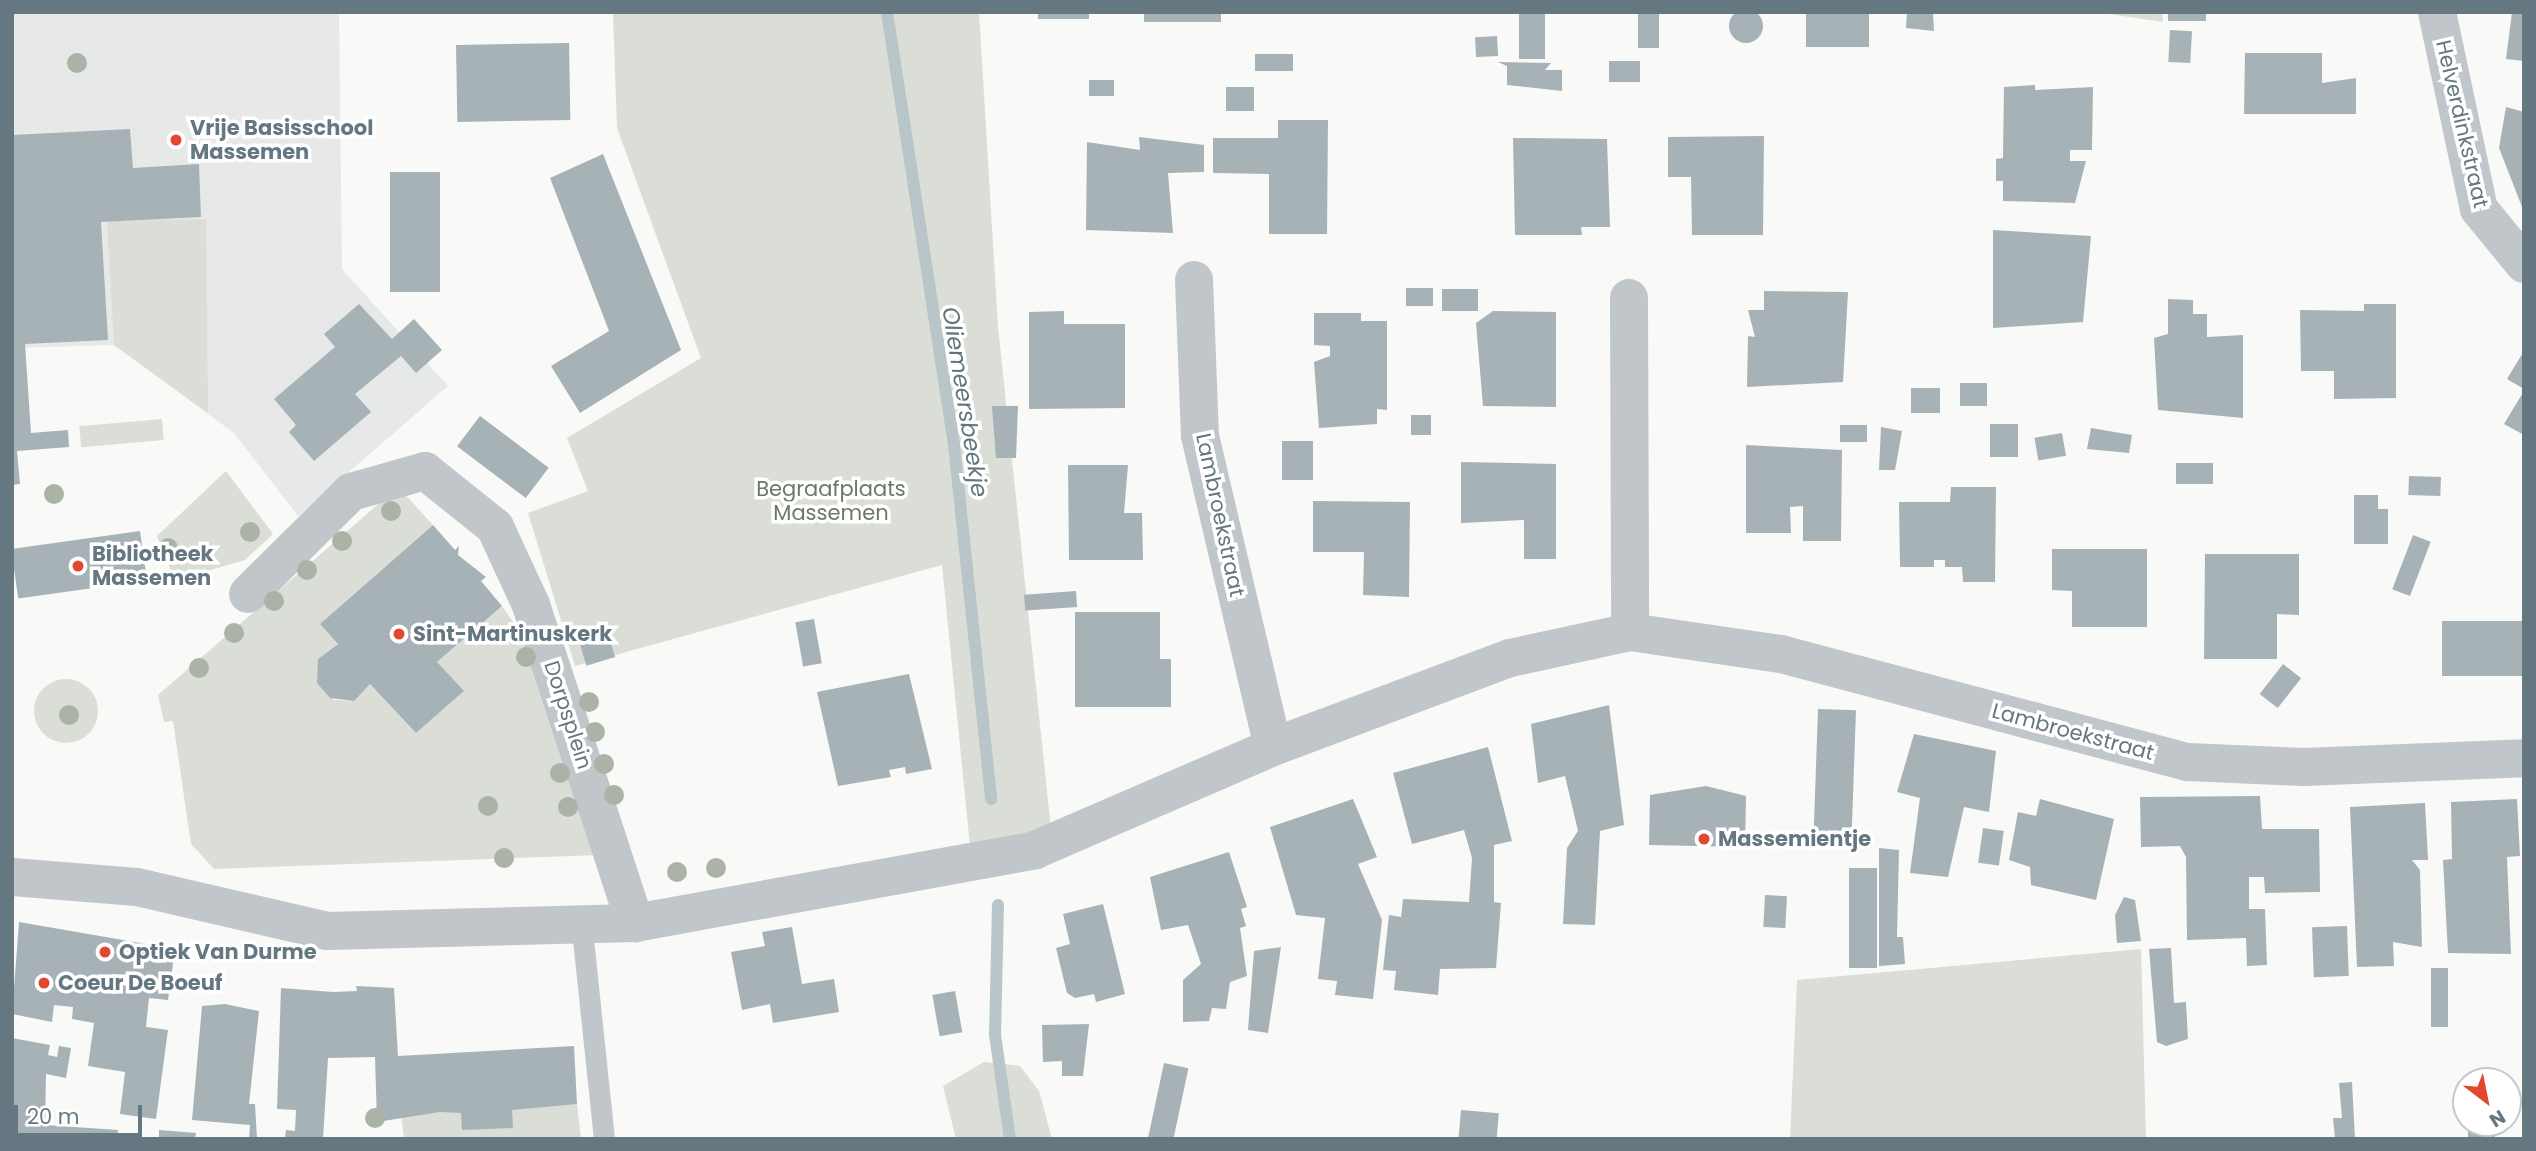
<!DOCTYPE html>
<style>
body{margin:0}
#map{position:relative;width:2536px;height:1151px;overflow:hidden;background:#f9f9f7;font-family:Poppins,sans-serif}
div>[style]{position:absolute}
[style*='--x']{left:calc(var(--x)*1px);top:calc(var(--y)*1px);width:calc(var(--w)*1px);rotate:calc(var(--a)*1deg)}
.built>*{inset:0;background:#e7e9e8}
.green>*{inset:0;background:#daded6;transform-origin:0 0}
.round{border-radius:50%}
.stream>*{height:12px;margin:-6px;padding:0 6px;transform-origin:6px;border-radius:6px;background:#b8c6c9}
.building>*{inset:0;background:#a7b2b6;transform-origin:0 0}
.lane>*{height:21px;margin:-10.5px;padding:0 10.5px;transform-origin:10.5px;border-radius:10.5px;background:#c0c6c9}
.street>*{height:38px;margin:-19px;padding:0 19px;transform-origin:19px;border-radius:19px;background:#c0c6c9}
.trees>*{width:20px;height:20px;margin:-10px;border-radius:50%;background:#aab3a6}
.dots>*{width:19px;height:19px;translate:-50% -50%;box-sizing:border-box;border:4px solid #fff;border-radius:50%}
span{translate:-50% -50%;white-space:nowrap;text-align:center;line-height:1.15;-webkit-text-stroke:7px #fff;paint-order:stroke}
.street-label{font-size:21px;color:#657882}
.poi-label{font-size:21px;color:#657882;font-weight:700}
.left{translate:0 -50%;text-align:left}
.park-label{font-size:21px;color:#6a7a64}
.water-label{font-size:23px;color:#60767c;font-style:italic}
.frame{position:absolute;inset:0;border:14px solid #657882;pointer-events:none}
.north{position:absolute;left:2452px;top:1067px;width:70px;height:70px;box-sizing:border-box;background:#fff;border:2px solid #c1c9cd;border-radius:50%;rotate:148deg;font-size:19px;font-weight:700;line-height:28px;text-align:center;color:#657882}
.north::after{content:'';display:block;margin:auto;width:24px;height:32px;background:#e04830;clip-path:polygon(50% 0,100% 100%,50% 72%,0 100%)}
.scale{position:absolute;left:14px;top:1105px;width:128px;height:32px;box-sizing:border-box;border:4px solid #657882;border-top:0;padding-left:9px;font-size:21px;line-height:24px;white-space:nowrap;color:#657882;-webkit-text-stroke:5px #fff;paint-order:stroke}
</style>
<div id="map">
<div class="built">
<i style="clip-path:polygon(12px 12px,339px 12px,342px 269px,448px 386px,298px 516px,234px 433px,114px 345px,12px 348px)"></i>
</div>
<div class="green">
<i style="clip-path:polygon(613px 12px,979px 12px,998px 327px,1051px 829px,970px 846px,942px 565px,575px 666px,528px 513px,588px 491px,567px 438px,701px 358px,617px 128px)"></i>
<i style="clip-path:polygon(2096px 12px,2162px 12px,2163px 22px)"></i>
<i style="clip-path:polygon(206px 219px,208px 413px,114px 345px,107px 221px)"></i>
<i style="left:162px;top:419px;width:21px;height:83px;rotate:85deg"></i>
<i style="clip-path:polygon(226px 471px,273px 534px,245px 560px,175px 580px,157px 536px)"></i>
<i style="clip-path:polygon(398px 487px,433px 525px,320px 624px,338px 644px,319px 658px,317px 683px,334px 700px,354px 701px,370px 684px,416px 733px,463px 692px,437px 662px,502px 606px,543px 665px,601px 855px,214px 869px,191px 844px,173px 721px,164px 722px,158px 695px)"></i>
<i class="round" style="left:34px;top:679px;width:64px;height:64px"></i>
<i style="clip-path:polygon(2141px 949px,2146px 1139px,1790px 1139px,1797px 980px)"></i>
<i style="clip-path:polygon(984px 1062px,1020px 1066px,1039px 1091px,1052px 1139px,956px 1139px,943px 1086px)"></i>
<i style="clip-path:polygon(577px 1104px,581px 1139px,404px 1139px,401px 1114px)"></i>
</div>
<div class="stream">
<i style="--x:887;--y:12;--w:438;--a:81.2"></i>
<i style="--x:954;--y:445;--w:356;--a:84"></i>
<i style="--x:998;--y:905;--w:130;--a:91.3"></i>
<i style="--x:995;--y:1035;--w:105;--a:81.8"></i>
</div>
<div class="building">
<i class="round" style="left:1729px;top:9px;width:34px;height:34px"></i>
<i style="left:1038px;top:12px;width:51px;height:7px"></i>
<i style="left:1144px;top:12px;width:77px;height:10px"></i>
<i style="left:1519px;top:12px;width:26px;height:47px"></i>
<i style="left:1638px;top:12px;width:21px;height:36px"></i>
<i style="left:1806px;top:12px;width:63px;height:35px"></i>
<i style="clip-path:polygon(1907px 12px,1933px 12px,1934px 31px,1906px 28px)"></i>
<i style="left:2168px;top:12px;width:38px;height:9px"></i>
<i style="clip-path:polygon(2512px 12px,2524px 12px,2524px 61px,2506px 59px)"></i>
<i style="left:2170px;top:30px;width:22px;height:32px;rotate:3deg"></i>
<i style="left:1497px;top:36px;width:20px;height:22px;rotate:87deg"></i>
<i style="left:569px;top:43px;width:77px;height:113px;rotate:89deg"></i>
<i style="clip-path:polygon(2245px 53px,2322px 53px,2322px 83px,2356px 78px,2356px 114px,2244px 114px)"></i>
<i style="left:1255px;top:54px;width:38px;height:17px"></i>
<i style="left:1609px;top:61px;width:31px;height:21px"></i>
<i style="clip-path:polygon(1498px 62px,1551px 63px,1545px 70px,1562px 70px,1562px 91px,1507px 85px,1507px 66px)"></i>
<i style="left:1089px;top:80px;width:25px;height:16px"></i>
<i style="clip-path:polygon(2035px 85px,2035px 90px,2093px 87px,2092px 150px,2070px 150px,2070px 161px,2086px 161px,2075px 203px,2003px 201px,2003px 181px,1996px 181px,1996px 159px,2003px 158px,2004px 87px)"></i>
<i style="left:1226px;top:87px;width:28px;height:24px"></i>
<i style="clip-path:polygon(2506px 107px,2524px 112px,2524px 212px,2499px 148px)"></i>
<i style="clip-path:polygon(1278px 120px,1328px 120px,1327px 234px,1269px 234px,1269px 174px,1213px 173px,1213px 138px,1278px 138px)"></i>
<i style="clip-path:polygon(130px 129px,133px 168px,199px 164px,201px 217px,101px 222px,108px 340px,25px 344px,31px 433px,68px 430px,69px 447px,17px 451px,20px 484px,12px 485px,12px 135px)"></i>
<i style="clip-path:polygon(1764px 136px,1763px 235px,1692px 235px,1691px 177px,1668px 177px,1668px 137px)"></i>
<i style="clip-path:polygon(1139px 137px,1204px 145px,1204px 172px,1168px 173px,1173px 233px,1086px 230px,1087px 142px,1140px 150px)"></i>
<i style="clip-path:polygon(1513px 138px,1607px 139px,1610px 227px,1581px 227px,1582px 235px,1515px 235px)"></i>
<i style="clip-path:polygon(603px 154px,681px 350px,580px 413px,551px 366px,609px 331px,550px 178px)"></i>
<i style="left:390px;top:172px;width:50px;height:120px"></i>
<i style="clip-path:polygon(1993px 230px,2091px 236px,2083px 322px,1993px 328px)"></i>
<i style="left:1406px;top:288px;width:27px;height:18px"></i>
<i style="left:1442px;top:289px;width:36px;height:22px"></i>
<i style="clip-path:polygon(1764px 291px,1848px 292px,1843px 382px,1747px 387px,1748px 336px,1755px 337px,1748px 310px,1764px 310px)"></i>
<i style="clip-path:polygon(2168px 299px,2193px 300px,2193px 314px,2207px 314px,2207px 337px,2243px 335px,2243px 418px,2158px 410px,2154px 338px,2168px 334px)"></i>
<i style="clip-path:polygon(359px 304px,392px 339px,414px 319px,442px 350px,416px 373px,401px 356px,355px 394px,371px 412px,314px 461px,289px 432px,296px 425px,274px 399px,335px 347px,324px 334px)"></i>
<i style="clip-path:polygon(2364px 304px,2396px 304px,2396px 398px,2334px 399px,2334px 371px,2301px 371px,2300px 310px,2364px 311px)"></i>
<i style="clip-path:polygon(1064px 311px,1064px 324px,1125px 324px,1125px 408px,1029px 409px,1029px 312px)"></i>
<i style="clip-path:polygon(1493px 311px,1556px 312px,1556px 407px,1483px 406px,1476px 323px)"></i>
<i style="clip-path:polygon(1314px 313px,1361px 313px,1361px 321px,1387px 321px,1387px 410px,1377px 409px,1377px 424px,1319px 428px,1314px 362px,1330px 356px,1330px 346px,1314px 345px)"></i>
<i style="clip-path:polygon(2524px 351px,2524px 389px,2507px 379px)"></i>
<i style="left:1960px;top:383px;width:27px;height:23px"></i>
<i style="left:1911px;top:388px;width:29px;height:25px"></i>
<i style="clip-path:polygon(2524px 391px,2524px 435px,2504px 424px)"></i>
<i style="clip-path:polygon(992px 406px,1018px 406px,1016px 458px,996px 458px)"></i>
<i style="left:1411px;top:415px;width:20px;height:20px"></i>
<i style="left:480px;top:416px;width:86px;height:38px;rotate:37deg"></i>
<i style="left:1990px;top:424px;width:28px;height:33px"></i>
<i style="left:1840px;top:425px;width:27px;height:17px"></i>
<i style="clip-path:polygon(1881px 427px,1902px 431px,1895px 470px,1879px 470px)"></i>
<i style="clip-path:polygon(2091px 428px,2132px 435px,2129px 453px,2087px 449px)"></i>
<i style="left:2062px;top:433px;width:23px;height:28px;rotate:80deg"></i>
<i style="left:1282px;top:441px;width:31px;height:39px"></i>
<i style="clip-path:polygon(1746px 445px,1842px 450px,1841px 541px,1803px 541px,1803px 506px,1790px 507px,1791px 533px,1746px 533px)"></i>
<i style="clip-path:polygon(1461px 462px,1556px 464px,1556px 559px,1524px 559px,1524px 520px,1461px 523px)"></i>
<i style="left:2176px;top:463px;width:37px;height:21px"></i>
<i style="clip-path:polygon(1068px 465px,1128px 465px,1124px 513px,1142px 513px,1143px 560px,1069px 560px)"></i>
<i style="left:2409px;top:476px;width:32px;height:19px;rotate:2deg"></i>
<i style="clip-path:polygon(1951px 487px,1996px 487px,1995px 582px,1963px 582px,1962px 567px,1945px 567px,1945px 560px,1934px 560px,1934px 567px,1900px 567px,1899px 502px,1950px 502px)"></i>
<i style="clip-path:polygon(2354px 495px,2378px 495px,2378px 509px,2388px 509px,2388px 544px,2354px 544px)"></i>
<i style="clip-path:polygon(1313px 501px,1410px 502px,1409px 597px,1363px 595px,1364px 552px,1313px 552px)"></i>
<i style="clip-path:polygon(433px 525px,455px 550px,459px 546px,458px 555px,486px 577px,481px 581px,502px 606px,437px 662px,464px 691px,416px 733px,370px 684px,354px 701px,330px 698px,317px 683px,318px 659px,338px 644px,320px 624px)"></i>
<i style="left:140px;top:531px;width:50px;height:130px;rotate:82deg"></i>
<i style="left:2413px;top:535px;width:19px;height:58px;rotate:21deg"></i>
<i style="clip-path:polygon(2052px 549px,2147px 549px,2147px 627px,2072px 627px,2072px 591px,2052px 590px)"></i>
<i style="clip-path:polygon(2205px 554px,2299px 554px,2299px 615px,2277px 614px,2277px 659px,2204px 659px)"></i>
<i style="left:1076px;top:591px;width:16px;height:52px;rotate:86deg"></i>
<i style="clip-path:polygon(1075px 612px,1160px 612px,1160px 659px,1171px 659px,1171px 707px,1075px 707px)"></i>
<i style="left:814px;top:619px;width:45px;height:19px;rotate:80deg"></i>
<i style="left:2524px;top:621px;width:55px;height:82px;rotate:90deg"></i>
<i style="left:609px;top:637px;width:21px;height:30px;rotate:73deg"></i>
<i style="left:2283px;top:664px;width:23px;height:38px;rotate:38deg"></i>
<i style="clip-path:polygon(909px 674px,932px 769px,906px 774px,905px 767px,889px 770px,891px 777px,838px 786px,817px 692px)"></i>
<i style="clip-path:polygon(1609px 705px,1624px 825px,1600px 831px,1595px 925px,1563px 924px,1567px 848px,1578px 831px,1565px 776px,1538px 783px,1531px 724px)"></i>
<i style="left:1818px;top:709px;width:38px;height:138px;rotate:2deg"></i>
<i style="clip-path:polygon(1914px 734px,1996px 751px,1989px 812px,1964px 807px,1948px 877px,1910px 873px,1920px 798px,1897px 792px)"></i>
<i style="clip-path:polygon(1488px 747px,1512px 841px,1494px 845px,1494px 902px,1501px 903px,1496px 968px,1440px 969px,1438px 995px,1394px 990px,1396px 971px,1383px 970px,1389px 915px,1401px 917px,1403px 899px,1469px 902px,1472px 858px,1464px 830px,1412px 844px,1393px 773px)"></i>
<i style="clip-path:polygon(1706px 786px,1746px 796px,1745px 847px,1649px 845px,1650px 795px)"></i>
<i style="clip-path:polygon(2260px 796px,2262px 829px,2319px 829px,2320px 892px,2265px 893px,2264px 877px,2249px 877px,2249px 909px,2265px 909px,2267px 965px,2247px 966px,2246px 938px,2187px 940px,2186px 857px,2180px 846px,2141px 847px,2140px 797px)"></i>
<i style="clip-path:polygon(1353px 799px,1377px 857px,1358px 864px,1382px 920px,1373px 999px,1335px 995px,1337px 981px,1318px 979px,1325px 918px,1296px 915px,1270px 827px)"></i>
<i style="clip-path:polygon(2040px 799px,2114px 819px,2096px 900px,2031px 885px,2030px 867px,2009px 860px,2018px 812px,2036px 816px)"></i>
<i style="clip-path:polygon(2517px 799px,2520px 856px,2507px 857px,2511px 954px,2448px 953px,2443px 860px,2452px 859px,2451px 802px)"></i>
<i style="clip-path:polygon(2425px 803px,2428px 860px,2412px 860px,2420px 870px,2422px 947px,2393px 942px,2394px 966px,2357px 967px,2350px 807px)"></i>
<i style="left:1983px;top:828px;width:21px;height:35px;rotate:8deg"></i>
<i style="clip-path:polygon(1879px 848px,1899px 850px,1897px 937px,1903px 937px,1905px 964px,1879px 966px)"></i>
<i style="clip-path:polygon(1229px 852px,1247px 907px,1241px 909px,1246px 926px,1240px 928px,1247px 976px,1230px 982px,1226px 1009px,1212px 1008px,1209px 1021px,1183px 1022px,1183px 980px,1201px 964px,1188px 925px,1161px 930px,1150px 877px)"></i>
<i style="left:1849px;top:868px;width:28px;height:100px"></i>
<i style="left:1765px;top:895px;width:22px;height:32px;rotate:3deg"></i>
<i style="clip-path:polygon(2124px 897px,2135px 900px,2141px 941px,2117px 943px,2115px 915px)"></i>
<i style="clip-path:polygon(1103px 904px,1125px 994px,1096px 1002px,1094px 994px,1075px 998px,1067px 993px,1056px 948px,1070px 944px,1063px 914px)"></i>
<i style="clip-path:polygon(19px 922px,175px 949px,168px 1000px,149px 998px,146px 1027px,168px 1030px,156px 1119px,120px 1114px,125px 1072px,88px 1066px,94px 1023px,72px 1019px,73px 1007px,54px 1005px,52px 1022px,12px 1014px)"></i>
<i style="left:2347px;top:926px;width:50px;height:35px;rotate:88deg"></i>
<i style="clip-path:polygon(792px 927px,802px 984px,834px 979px,839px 1012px,773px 1023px,770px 1004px,742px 1010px,731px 952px,765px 946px,762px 932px)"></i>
<i style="clip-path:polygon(1281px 947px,1268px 1033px,1248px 1030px,1254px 951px)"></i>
<i style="clip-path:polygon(2171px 948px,2174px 1003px,2186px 1002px,2188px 1039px,2166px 1046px,2157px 1042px,2149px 949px)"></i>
<i style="left:2431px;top:968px;width:17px;height:59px"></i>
<i style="clip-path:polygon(356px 986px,394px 988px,398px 1056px,574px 1046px,577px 1104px,512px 1110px,513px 1128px,462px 1130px,461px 1113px,440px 1112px,377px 1122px,375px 1057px,328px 1058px,323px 1139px,285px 1139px,286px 1130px,295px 1131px,296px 1110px,277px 1109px,281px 988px,333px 992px,357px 991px)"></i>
<i style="left:955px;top:991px;width:42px;height:23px;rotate:80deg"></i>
<i style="clip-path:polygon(225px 1004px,259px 1011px,249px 1104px,255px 1104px,257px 1139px,249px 1139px,250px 1125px,192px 1120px,202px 1006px)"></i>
<i style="clip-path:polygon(1089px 1024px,1083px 1076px,1062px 1076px,1062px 1061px,1043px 1062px,1042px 1025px)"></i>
<i style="clip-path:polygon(12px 1038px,50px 1045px,48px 1055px,57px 1057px,59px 1046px,71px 1048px,66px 1078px,46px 1074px,45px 1125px,118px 1130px,117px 1139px,12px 1139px)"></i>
<i style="left:1164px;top:1063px;width:25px;height:76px;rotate:12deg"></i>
<i style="clip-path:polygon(2352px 1082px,2355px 1139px,2335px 1139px,2333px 1118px,2342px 1118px,2339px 1083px)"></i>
<i style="left:1461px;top:1110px;width:38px;height:29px;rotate:5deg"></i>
<i style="clip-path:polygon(2495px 1126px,2495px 1139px,2468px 1139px,2468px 1129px)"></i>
<i style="clip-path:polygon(159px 1130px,196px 1133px,195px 1139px,159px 1139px)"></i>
</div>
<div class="lane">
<i style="--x:581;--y:920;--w:220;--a:84"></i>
</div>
<div class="street">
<i style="--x:2437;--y:12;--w:201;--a:78"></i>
<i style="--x:2479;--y:209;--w:71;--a:50.7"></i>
<i style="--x:1194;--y:280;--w:156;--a:87.8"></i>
<i style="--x:1200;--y:436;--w:319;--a:76.8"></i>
<i style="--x:1629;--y:298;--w:334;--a:89.8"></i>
<i style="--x:248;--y:594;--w:145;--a:-44.7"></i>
<i style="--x:351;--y:492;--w:77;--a:-15.8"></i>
<i style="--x:425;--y:471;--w:90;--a:38.7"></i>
<i style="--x:495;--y:527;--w:86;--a:65.2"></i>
<i style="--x:531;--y:605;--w:335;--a:71.9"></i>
<i style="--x:12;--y:877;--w:125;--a:4.6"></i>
<i style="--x:137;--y:887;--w:195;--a:13"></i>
<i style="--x:327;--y:931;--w:308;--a:-1.5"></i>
<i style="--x:635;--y:923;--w:407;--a:-10.3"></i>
<i style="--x:1035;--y:850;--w:259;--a:-23.4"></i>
<i style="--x:1273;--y:747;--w:253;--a:-20.6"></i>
<i style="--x:1510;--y:658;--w:123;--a:-12.2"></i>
<i style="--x:1630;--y:632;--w:153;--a:8.3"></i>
<i style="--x:1781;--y:654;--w:421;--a:14.9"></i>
<i style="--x:2188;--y:762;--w:116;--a:2.5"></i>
<i style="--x:2304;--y:767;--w:220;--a:-2.3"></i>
</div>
<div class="trees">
<i style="left:77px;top:63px"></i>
<i style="left:54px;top:494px"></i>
<i style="left:391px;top:511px"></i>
<i style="left:250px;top:532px"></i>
<i style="left:342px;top:541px"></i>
<i style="left:168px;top:548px"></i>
<i style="left:307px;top:570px"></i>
<i style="left:274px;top:601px"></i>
<i style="left:234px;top:633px"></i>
<i style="left:526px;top:657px"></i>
<i style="left:199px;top:668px"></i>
<i style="left:589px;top:702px"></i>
<i style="left:69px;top:715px"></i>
<i style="left:595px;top:732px"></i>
<i style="left:604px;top:764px"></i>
<i style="left:560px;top:773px"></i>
<i style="left:614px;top:795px"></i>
<i style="left:488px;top:806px"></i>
<i style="left:568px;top:807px"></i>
<i style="left:504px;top:858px"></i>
<i style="left:716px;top:868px"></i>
<i style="left:677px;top:872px"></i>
<i style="left:375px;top:1118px"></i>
</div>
<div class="dots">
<i style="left:176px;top:140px;background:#e04830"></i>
<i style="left:78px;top:566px;background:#e04830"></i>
<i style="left:399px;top:634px;background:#e04830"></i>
<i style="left:1704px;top:839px;background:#e04830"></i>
<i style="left:105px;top:952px;background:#e04830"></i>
<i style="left:44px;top:983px;background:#e04830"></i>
</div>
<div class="street-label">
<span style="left:2462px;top:124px;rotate:77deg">Helverdinkstraat</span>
<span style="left:1220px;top:515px;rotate:78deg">Lambroekstraat</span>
<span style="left:568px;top:715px;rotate:72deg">Dorpsplein</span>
<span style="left:2073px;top:732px;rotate:15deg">Lambroekstraat</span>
</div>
<div class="poi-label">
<span class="left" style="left:190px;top:140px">Vrije Basisschool<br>Massemen</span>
<span class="left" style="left:92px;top:566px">Bibliotheek<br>Massemen</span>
<span class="left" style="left:413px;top:634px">Sint-Martinuskerk</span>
<span class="left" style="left:1718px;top:839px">Massemientje</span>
<span class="left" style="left:119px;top:952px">Optiek Van Durme</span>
<span class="left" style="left:58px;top:983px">Coeur De Boeuf</span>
</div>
<div class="park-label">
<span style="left:831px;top:501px">Begraafplaats<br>Massemen</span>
</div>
<div class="water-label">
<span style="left:965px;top:402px;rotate:81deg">Oliemeersbeekje</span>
</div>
<div class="frame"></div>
<div class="north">N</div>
<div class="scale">20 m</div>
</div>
